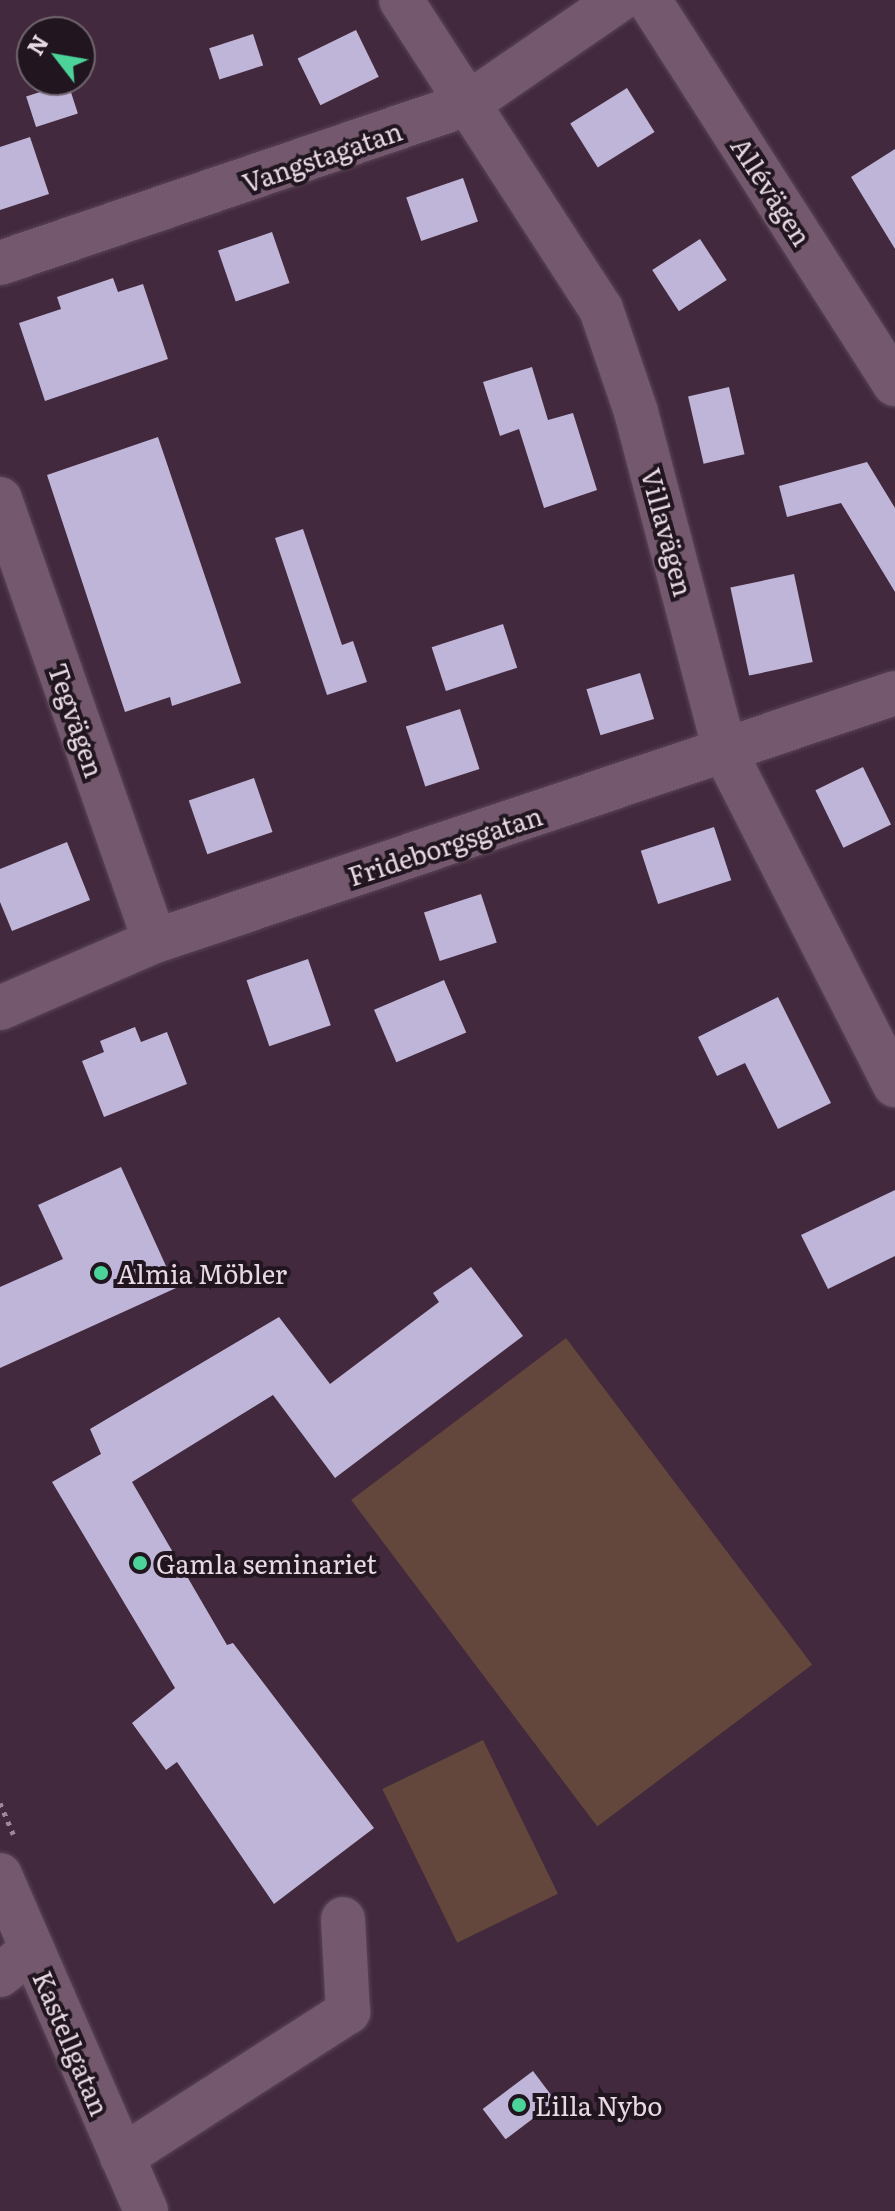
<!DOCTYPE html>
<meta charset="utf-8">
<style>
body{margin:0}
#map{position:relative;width:895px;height:2211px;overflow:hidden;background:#42293d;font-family:Literata,serif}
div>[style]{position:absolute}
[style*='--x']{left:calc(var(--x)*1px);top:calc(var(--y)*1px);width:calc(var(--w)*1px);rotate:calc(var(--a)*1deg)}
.green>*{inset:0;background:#63473c;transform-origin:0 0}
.building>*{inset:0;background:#bfb5d8;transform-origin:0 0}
.path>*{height:5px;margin-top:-2.5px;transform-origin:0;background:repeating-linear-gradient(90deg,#9c8898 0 4px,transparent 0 10px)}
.roads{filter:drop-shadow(0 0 2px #594556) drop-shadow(0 0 2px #594556)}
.minor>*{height:44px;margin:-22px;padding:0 22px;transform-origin:22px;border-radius:22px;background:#73586e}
.dots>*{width:22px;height:22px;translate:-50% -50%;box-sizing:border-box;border:4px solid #21161f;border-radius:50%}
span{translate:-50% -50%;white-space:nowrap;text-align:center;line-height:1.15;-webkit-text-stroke:8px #21161f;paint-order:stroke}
.street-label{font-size:26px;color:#e9d9e5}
.poi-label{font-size:26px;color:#e9d9e5}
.left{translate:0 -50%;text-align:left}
.north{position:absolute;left:16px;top:16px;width:80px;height:80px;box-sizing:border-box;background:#21161f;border:2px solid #71646e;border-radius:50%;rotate:301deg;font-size:22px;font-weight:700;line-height:32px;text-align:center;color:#e9d9e5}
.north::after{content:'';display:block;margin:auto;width:28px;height:36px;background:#4cd39a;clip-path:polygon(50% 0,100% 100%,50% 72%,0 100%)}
</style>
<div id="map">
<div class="green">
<i style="left:566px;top:1338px;width:409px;height:269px;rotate:53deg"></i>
<i style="left:483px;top:1740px;width:171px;height:112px;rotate:64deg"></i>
</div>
<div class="building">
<i style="left:356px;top:30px;width:52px;height:65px;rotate:64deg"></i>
<i style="left:253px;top:34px;width:33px;height:46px;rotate:72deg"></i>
<i style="left:68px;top:83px;width:32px;height:44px;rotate:72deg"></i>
<i style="left:627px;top:88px;width:52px;height:67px;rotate:58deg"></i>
<i style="clip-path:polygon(30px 137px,49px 194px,0 210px,0 147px)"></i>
<i style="clip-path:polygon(895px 149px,895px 249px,851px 177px)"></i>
<i style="left:463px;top:178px;width:46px;height:60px;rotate:71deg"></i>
<i style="left:272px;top:232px;width:54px;height:57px;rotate:71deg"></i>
<i style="left:700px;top:239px;width:49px;height:57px;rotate:57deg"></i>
<i style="clip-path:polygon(113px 278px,118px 292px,143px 284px,168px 359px,45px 401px,19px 323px,61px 309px,57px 297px)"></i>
<i style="clip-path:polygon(532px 367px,548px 420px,573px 413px,597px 490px,544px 508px,519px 429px,500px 436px,483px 382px)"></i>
<i style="left:729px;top:387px;width:69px;height:42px;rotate:77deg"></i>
<i style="clip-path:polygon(158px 437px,241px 683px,172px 706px,170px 697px,125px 712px,47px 475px)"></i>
<i style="clip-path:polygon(867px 462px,895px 508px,895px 592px,841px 503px,787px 517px,779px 486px)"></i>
<i style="clip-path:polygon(303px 529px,342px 645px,353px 641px,367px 682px,327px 695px,275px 538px)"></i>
<i style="left:794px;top:574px;width:90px;height:65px;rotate:78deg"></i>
<i style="left:503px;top:624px;width:46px;height:75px;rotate:72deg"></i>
<i style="left:640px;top:673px;width:48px;height:56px;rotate:73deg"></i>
<i style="left:460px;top:709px;width:63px;height:57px;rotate:72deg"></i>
<i style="left:863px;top:767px;width:64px;height:53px;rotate:64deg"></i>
<i style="left:254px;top:778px;width:57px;height:69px;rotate:71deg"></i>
<i style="left:714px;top:827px;width:56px;height:77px;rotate:72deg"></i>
<i style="clip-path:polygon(67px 842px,90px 900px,12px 931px,0 902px,0 869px)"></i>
<i style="left:481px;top:894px;width:51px;height:60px;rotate:72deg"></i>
<i style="left:308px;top:959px;width:70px;height:65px;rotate:71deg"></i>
<i style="left:444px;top:980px;width:57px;height:76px;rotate:67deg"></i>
<i style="clip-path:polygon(778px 997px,831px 1103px,778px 1129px,745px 1063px,717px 1076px,698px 1037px)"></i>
<i style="clip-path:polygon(135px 1027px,141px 1042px,167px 1032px,187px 1084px,104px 1117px,82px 1061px,104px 1052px,100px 1041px)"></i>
<i style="clip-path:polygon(121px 1167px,176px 1288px,0 1368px,0 1287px,63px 1259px,38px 1205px)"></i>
<i style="clip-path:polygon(895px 1190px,895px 1256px,828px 1289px,801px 1235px)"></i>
<i style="clip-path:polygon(471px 1267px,523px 1336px,335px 1478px,273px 1395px,132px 1482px,227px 1645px,233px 1643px,374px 1828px,274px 1904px,177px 1762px,166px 1770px,132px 1723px,175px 1688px,52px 1482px,101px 1454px,90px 1429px,279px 1317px,330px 1384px,439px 1302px,433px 1293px)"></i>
<i style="left:533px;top:2071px;width:38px;height:63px;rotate:53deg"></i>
</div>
<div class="path">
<i style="--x:0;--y:1803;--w:34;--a:67"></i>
</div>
<div class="roads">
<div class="minor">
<i style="--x:401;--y:0;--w:368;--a:57.1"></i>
<i style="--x:601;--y:309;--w:109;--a:71.2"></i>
<i style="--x:636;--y:412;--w:351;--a:75.3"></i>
<i style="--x:725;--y:752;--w:374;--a:63"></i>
<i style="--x:649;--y:0;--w:456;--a:57.4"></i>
<i style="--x:0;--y:263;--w:496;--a:-18.8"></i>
<i style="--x:469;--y:103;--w:182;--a:-34.5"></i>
<i style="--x:0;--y:499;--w:468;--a:70.7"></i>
<i style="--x:0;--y:1008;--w:169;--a:-23.4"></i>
<i style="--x:155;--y:941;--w:780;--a:-18.53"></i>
<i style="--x:0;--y:1875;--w:366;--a:66.5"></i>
<i style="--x:0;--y:1975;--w:41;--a:-38"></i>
<i style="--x:122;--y:2157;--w:269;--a:-32.7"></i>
<i style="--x:348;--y:2012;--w:93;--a:-93.1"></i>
</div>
</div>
<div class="dots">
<i style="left:101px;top:1273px;background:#4cd39a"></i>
<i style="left:140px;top:1563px;background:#4cd39a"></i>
<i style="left:519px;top:2105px;background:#4cd39a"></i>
</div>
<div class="street-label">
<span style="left:322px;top:156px;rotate:-19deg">Vangstagatan</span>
<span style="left:772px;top:191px;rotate:57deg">Allévägen</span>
<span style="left:668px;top:532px;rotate:75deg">Villavägen</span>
<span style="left:77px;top:720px;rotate:71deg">Tegvägen</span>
<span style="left:445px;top:845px;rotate:-18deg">Frideborgsgatan</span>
<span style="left:72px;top:2043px;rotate:67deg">Kastellgatan</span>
</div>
<div class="poi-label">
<span class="left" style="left:117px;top:1273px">Almia Möbler</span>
<span class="left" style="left:156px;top:1563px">Gamla seminariet</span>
<span class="left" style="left:535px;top:2105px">Lilla Nybo</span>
</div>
<div class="north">N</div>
</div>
